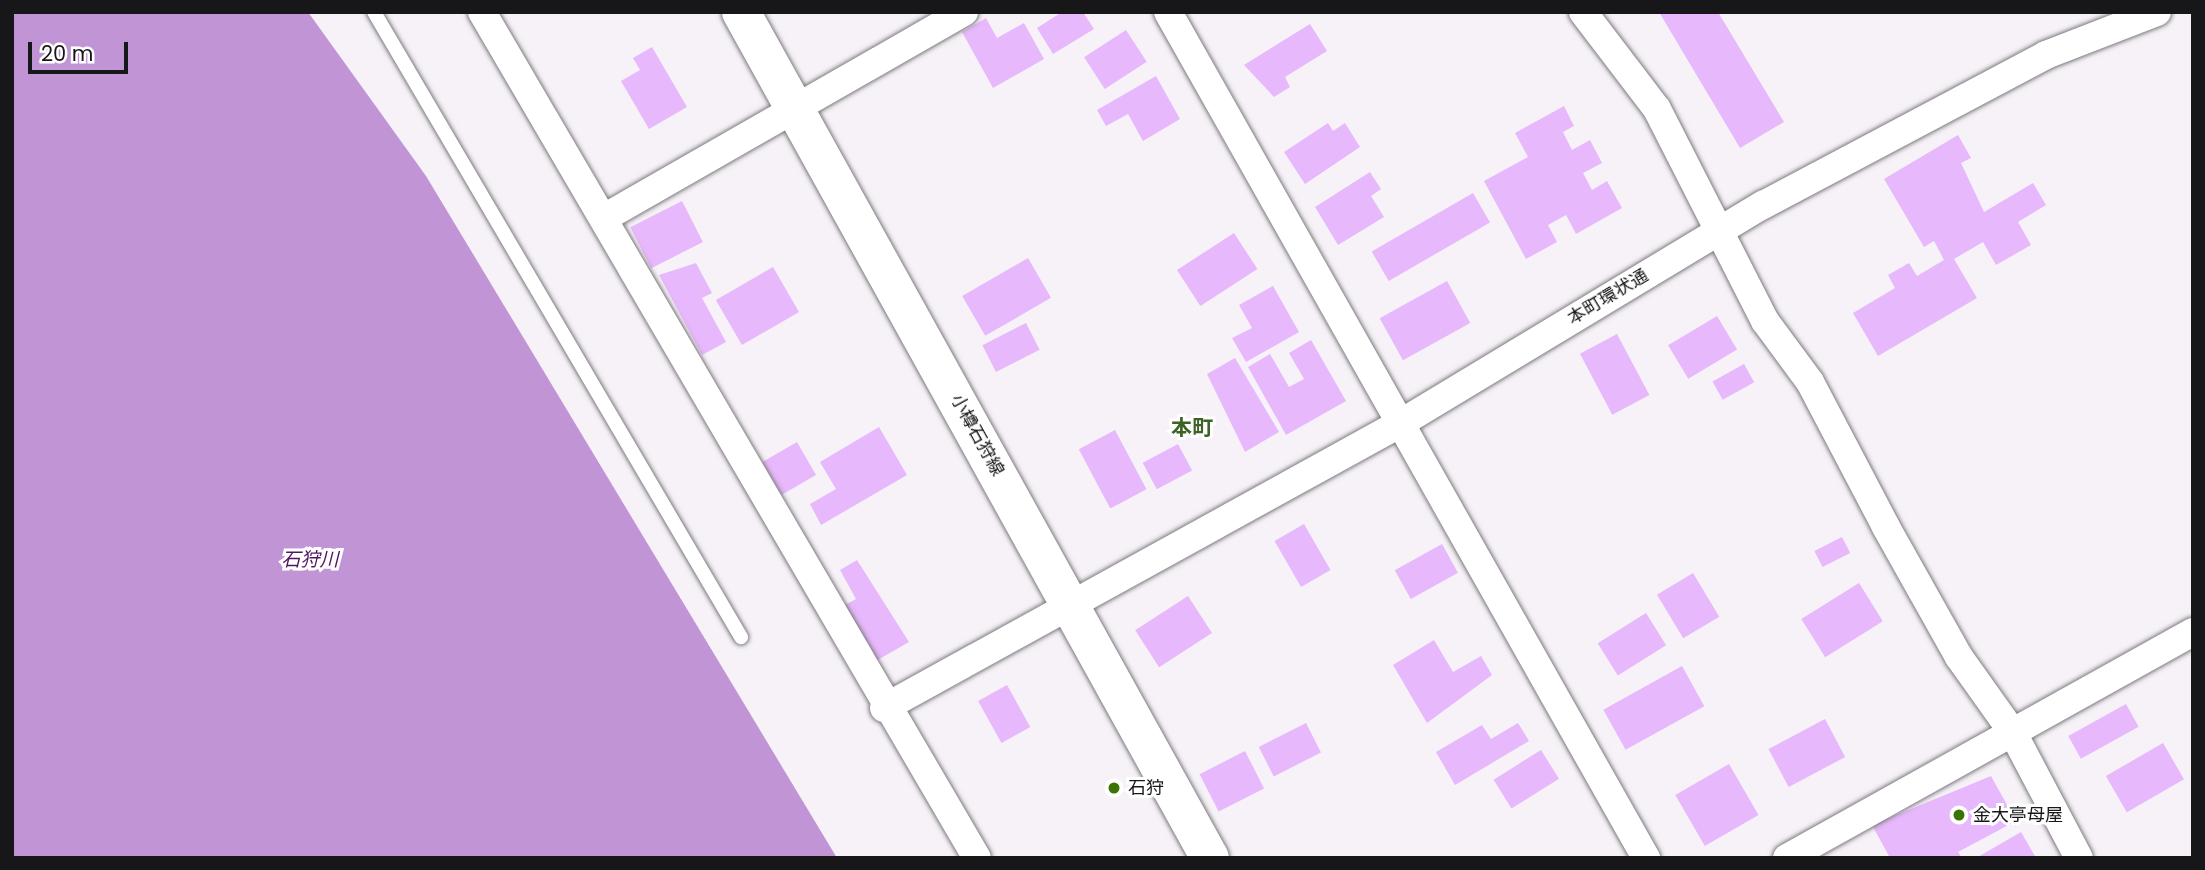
<!DOCTYPE html>
<meta charset="utf-8">
<style>
body{margin:0}
#map{position:relative;width:2205px;height:870px;overflow:hidden;background:#f6f2f8;font-family:Poppins,"Noto Sans JP",sans-serif}
div>[style]{position:absolute}
[style*='--x']{left:calc(var(--x)*1px);top:calc(var(--y)*1px);width:calc(var(--w)*1px);rotate:calc(var(--a)*1deg)}
.water>*{inset:0;background:#c194d6}
.building>*{inset:0;background:#e7b8fc;transform-origin:0 0}
.roads{filter:drop-shadow(0 0 2px #7d7a7f) drop-shadow(0 0 2px #7d7a7f)}
.lane>*{height:14px;margin:-7px;padding:0 7px;transform-origin:7px;border-radius:7px;background:#fff}
.street>*{height:28px;margin:-14px;padding:0 14px;transform-origin:14px;border-radius:14px;background:#fff}
.secondary>*{height:38px;margin:-19px;padding:0 19px;transform-origin:19px;border-radius:19px;background:#fff}
.dots>*{width:19px;height:19px;translate:-50% -50%;box-sizing:border-box;border:4px solid #fff;border-radius:50%}
span{translate:-50% -50%;white-space:nowrap;text-align:center;line-height:1.15;-webkit-text-stroke:6px #fff;paint-order:stroke}
.street-label{font-size:18px;color:#171618}
.poi-label{font-size:18px;color:#171618}
.left{translate:0 -50%;text-align:left}
.water-label{font-size:19px;color:#4f1665;font-style:italic}
.quarter-label{font-size:21px;color:#3d6225;font-weight:700}
.frame{position:absolute;inset:0;border:14px solid #171618;pointer-events:none}
.scale{position:absolute;left:28px;top:42px;width:100px;height:32px;box-sizing:border-box;border:4px solid #171618;border-top:0;padding-left:9px;font-size:21px;line-height:24px;white-space:nowrap;color:#171618;-webkit-text-stroke:5px #fff;paint-order:stroke}
</style>
<div id="map">
<div class="water">
<i style="clip-path:polygon(12px 12px,308px 12px,426px 176px,837px 858px,12px 858px)"></i>
</div>
<div class="building">
<i style="clip-path:polygon(1062px 12px,1083px 12px,1094px 29px,1053px 54px,1037px 28px)"></i>
<i style="clip-path:polygon(1659px 12px,1718px 12px,1784px 122px,1740px 148px)"></i>
<i style="clip-path:polygon(986px 18px,997px 38px,1024px 23px,1044px 59px,993px 88px,962px 32px)"></i>
<i style="clip-path:polygon(1310px 24px,1327px 51px,1285px 77px,1290px 87px,1274px 97px,1244px 65px)"></i>
<i style="left:1126px;top:30px;width:38px;height:50px;rotate:57deg"></i>
<i style="clip-path:polygon(652px 47px,687px 107px,649px 129px,621px 81px,640px 70px,633px 58px)"></i>
<i style="clip-path:polygon(1156px 76px,1180px 119px,1143px 141px,1128px 114px,1106px 126px,1097px 110px)"></i>
<i style="clip-path:polygon(1564px 106px,1574px 126px,1563px 132px,1572px 150px,1590px 140px,1602px 163px,1583px 173px,1592px 190px,1607px 181px,1622px 208px,1576px 234px,1566px 215px,1548px 225px,1557px 242px,1526px 259px,1484px 181px,1528px 157px,1515px 133px)"></i>
<i style="clip-path:polygon(1328px 123px,1333px 131px,1345px 123px,1360px 147px,1305px 184px,1284px 152px)"></i>
<i style="clip-path:polygon(1958px 135px,1971px 158px,1961px 163px,1984px 212px,2033px 183px,2046px 205px,2018px 222px,2031px 245px,1996px 265px,1983px 242px,1954px 259px,1977px 298px,1878px 356px,1853px 313px,1895px 288px,1888px 275px,1909px 263px,1917px 276px,1944px 260px,1934px 241px,1924px 247px,1884px 179px)"></i>
<i style="clip-path:polygon(1370px 172px,1381px 189px,1371px 196px,1384px 217px,1338px 245px,1315px 207px)"></i>
<i style="left:1473px;top:193px;width:34px;height:117px;rotate:60deg"></i>
<i style="left:682px;top:201px;width:46px;height:58px;rotate:63deg"></i>
<i style="left:1234px;top:233px;width:43px;height:68px;rotate:57deg"></i>
<i style="left:1028px;top:258px;width:46px;height:76px;rotate:60deg"></i>
<i style="clip-path:polygon(696px 263px,712px 293px,702px 298px,726px 342px,702px 355px,659px 275px)"></i>
<i style="left:773px;top:267px;width:52px;height:66px;rotate:60deg"></i>
<i style="left:1447px;top:281px;width:48px;height:77px;rotate:61deg"></i>
<i style="clip-path:polygon(1273px 286px,1299px 332px,1246px 362px,1232px 338px,1252px 328px,1239px 305px)"></i>
<i style="left:1717px;top:316px;width:39px;height:57px;rotate:59deg"></i>
<i style="left:1026px;top:323px;width:30px;height:49px;rotate:63deg"></i>
<i style="left:1617px;top:334px;width:69px;height:42px;rotate:62deg"></i>
<i style="clip-path:polygon(1311px 340px,1346px 401px,1286px 435px,1248px 367px,1270px 354px,1289px 387px,1304px 379px,1289px 353px)"></i>
<i style="clip-path:polygon(1235px 358px,1279px 432px,1245px 452px,1207px 374px)"></i>
<i style="left:1744px;top:364px;width:21px;height:36px;rotate:61deg"></i>
<i style="clip-path:polygon(879px 427px,907px 475px,821px 525px,810px 504px,836px 489px,820px 462px)"></i>
<i style="left:1115px;top:430px;width:67px;height:41px;rotate:62deg"></i>
<i style="left:797px;top:442px;width:38px;height:40px;rotate:60deg"></i>
<i style="left:1178px;top:444px;width:30px;height:40px;rotate:62deg"></i>
<i style="left:1304px;top:524px;width:53px;height:34px;rotate:60deg"></i>
<i style="left:1842px;top:537px;width:18px;height:31px;rotate:63deg"></i>
<i style="left:1442px;top:544px;width:33px;height:54px;rotate:61deg"></i>
<i style="clip-path:polygon(857px 560px,909px 642px,874px 662px,843px 606px,856px 599px,840px 570px)"></i>
<i style="left:1693px;top:573px;width:51px;height:42px;rotate:59deg"></i>
<i style="left:1859px;top:583px;width:45px;height:68px;rotate:58deg"></i>
<i style="left:1188px;top:596px;width:44px;height:63px;rotate:57deg"></i>
<i style="left:1646px;top:613px;width:38px;height:57px;rotate:58deg"></i>
<i style="clip-path:polygon(1434px 640px,1453px 672px,1481px 656px,1492px 675px,1427px 723px,1393px 665px)"></i>
<i style="left:1682px;top:666px;width:46px;height:90px;rotate:61deg"></i>
<i style="left:1007px;top:685px;width:48px;height:33px;rotate:61deg"></i>
<i style="left:2126px;top:704px;width:26px;height:66px;rotate:61deg"></i>
<i style="left:1825px;top:719px;width:43px;height:64px;rotate:62deg"></i>
<i style="left:1306px;top:723px;width:33px;height:53px;rotate:63deg"></i>
<i style="clip-path:polygon(1518px 723px,1529px 741px,1455px 785px,1436px 752px,1482px 725px,1491px 739px)"></i>
<i style="left:2163px;top:743px;width:42px;height:66px;rotate:60deg"></i>
<i style="left:1541px;top:750px;width:34px;height:56px;rotate:58deg"></i>
<i style="left:1245px;top:751px;width:42px;height:51px;rotate:63deg"></i>
<i style="left:1729px;top:764px;width:59px;height:62px;rotate:60deg"></i>
<i style="clip-path:polygon(1991px 776px,2016px 821px,1958px 852px,1962px 858px,1890px 858px,1872px 825px)"></i>
<i style="clip-path:polygon(2021px 832px,2036px 858px,1976px 858px)"></i>
</div>
<div class="roads">
<div class="lane">
<i style="--x:374;--y:12;--w:725;--a:59.58"></i>
</div>
<div class="street">
<i style="--x:482;--y:12;--w:980;--a:59.67"></i>
<i style="--x:1168;--y:12;--w:972;--a:60.53"></i>
<i style="--x:1583;--y:12;--w:122;--a:52.7"></i>
<i style="--x:1657;--y:109;--w:238;--a:63"></i>
<i style="--x:1765;--y:321;--w:76;--a:53.6"></i>
<i style="--x:1810;--y:382;--w:164;--a:62.3"></i>
<i style="--x:1886;--y:527;--w:149;--a:60.7"></i>
<i style="--x:1959;--y:657;--w:93;--a:54.6"></i>
<i style="--x:2013;--y:733;--w:141;--a:62.2"></i>
<i style="--x:604;--y:218;--w:415;--a:-29.8"></i>
<i style="--x:884;--y:708;--w:590;--a:-28.87"></i>
<i style="--x:1401;--y:423;--w:423;--a:-31.1"></i>
<i style="--x:1763;--y:205;--w:320;--a:-27.9"></i>
<i style="--x:2046;--y:55;--w:119;--a:-21.2"></i>
<i style="--x:1787;--y:858;--w:465;--a:-29.1"></i>
</div>
<div class="secondary">
<i style="--x:741;--y:12;--w:967;--a:61"></i>
</div>
</div>
<div class="dots">
<i style="left:1114px;top:788px;background:#3c7404"></i>
<i style="left:1959px;top:815px;background:#3c7404"></i>
</div>
<div class="street-label">
<span style="left:1608px;top:297px;rotate:-31deg">本町環状通</span>
<span style="left:977px;top:435px;rotate:61deg">小樽石狩線</span>
</div>
<div class="poi-label">
<span class="left" style="left:1128px;top:788px">石狩</span>
<span class="left" style="left:1973px;top:815px">金大亭母屋</span>
</div>
<div class="water-label">
<span style="left:310px;top:560px">石狩川</span>
</div>
<div class="quarter-label">
<span style="left:1192px;top:428px">本町</span>
</div>
<div class="frame"></div>
<div class="scale">20 m</div>
</div>
